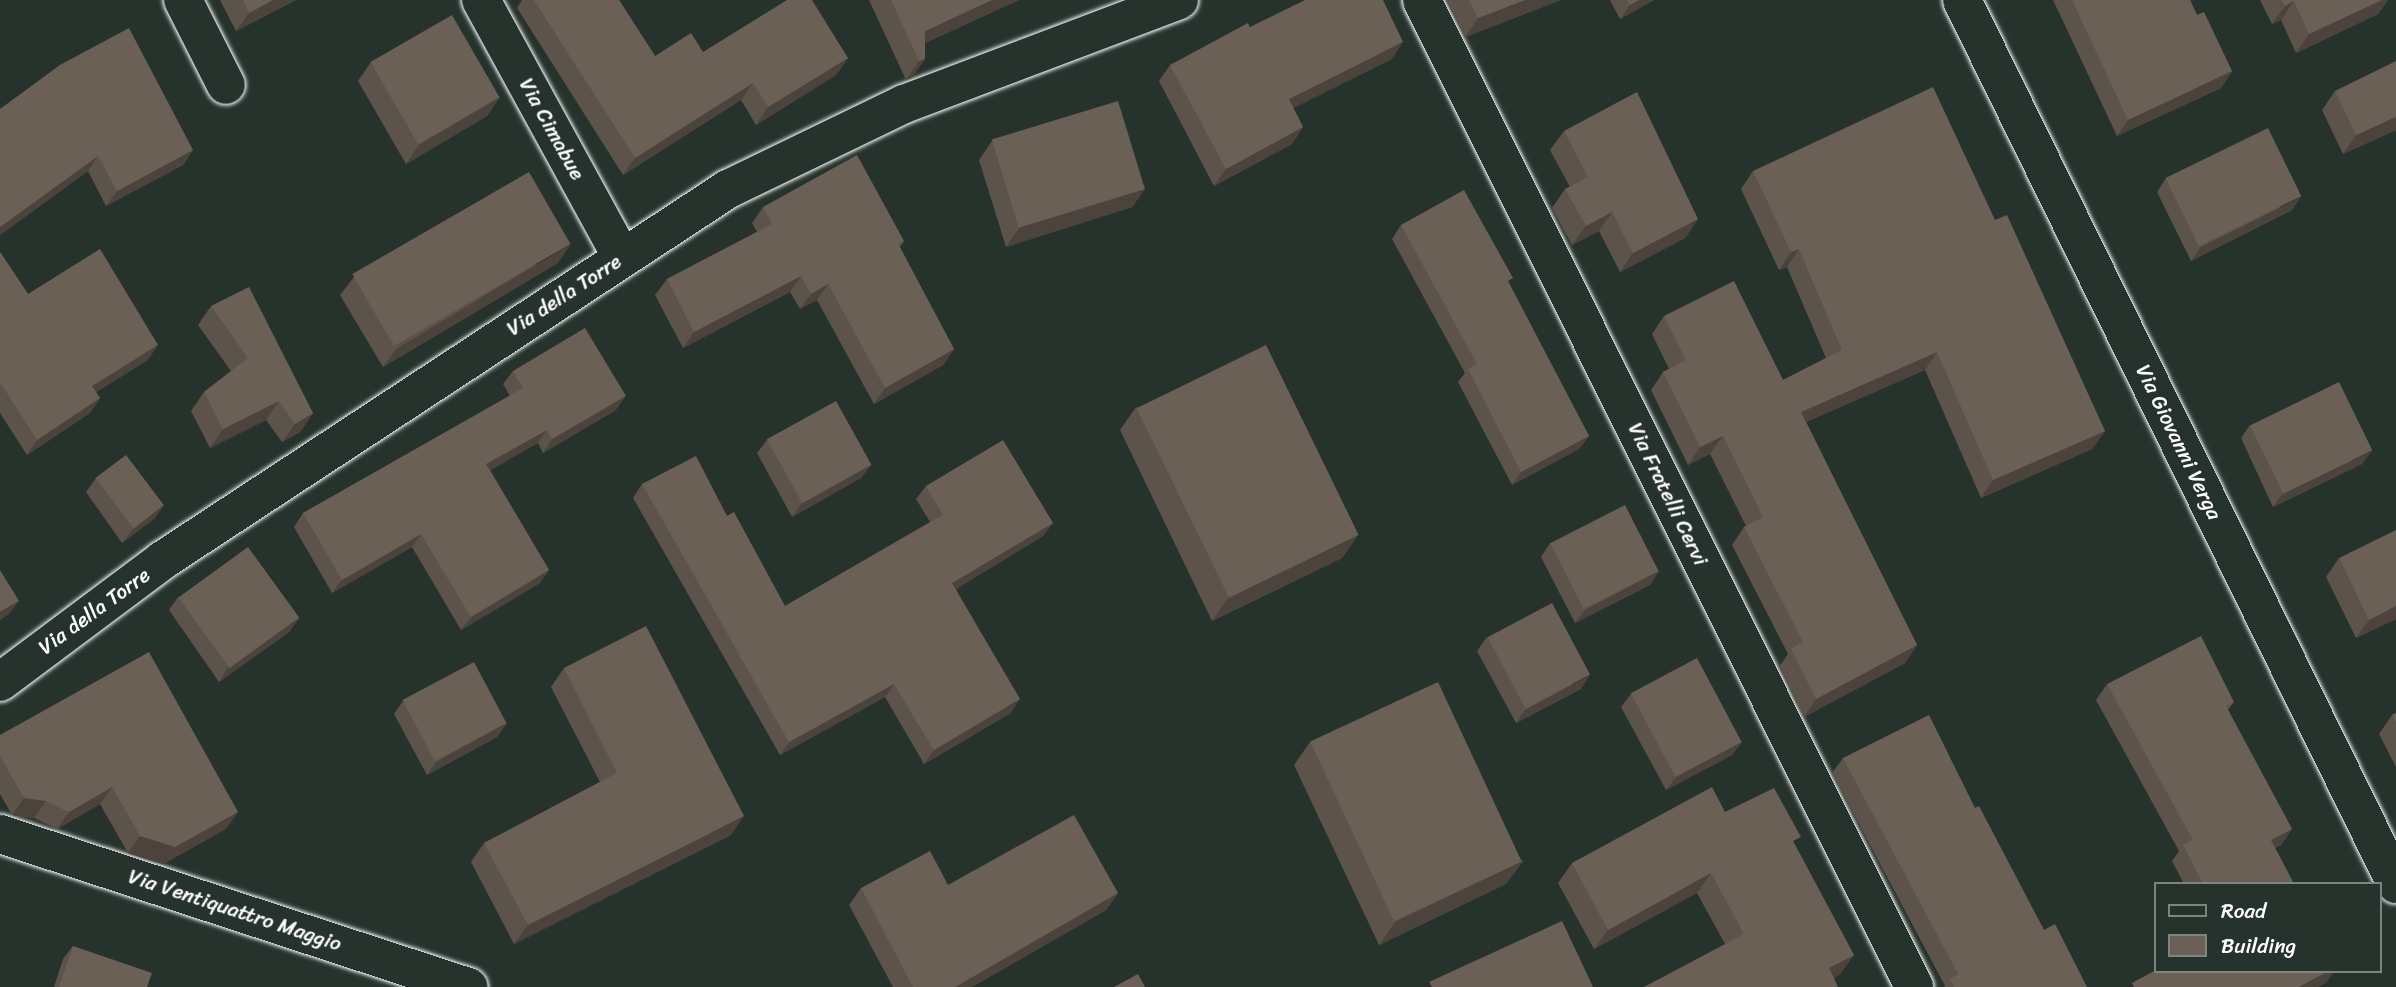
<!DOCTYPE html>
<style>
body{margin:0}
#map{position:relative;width:2396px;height:987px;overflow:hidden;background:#26332d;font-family:Sriracha,sans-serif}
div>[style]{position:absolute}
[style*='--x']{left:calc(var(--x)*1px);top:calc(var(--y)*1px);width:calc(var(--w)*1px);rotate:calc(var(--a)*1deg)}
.roads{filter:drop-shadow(0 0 2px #fff) drop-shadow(0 0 2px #fff)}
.street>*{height:38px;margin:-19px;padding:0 19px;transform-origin:19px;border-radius:19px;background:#26332d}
.wall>*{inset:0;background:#5c534a}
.shaded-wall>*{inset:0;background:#4b433c}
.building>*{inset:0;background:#6b6056;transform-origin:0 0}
span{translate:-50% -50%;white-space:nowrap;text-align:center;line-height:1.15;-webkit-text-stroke:5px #26332d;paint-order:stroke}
.street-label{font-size:21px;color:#fff}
.legend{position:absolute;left:2154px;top:882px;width:228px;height:91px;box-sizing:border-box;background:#26332d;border:2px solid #7d8581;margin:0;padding:9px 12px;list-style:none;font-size:21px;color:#fff}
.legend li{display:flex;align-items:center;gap:14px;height:35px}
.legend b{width:35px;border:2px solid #7d8581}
</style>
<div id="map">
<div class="roads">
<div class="street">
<i style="--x:183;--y:0;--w:95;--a:63.2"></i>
<i style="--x:481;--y:0;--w:294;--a:61.3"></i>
<i style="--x:1422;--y:0;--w:1103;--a:63.5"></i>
<i style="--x:1962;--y:0;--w:985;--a:63.85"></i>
<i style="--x:0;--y:682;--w:204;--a:-36.8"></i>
<i style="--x:163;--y:560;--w:676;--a:-33.29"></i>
<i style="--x:728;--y:189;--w:195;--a:-25.8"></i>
<i style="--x:904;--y:104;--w:294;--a:-20.7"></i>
<i style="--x:0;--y:834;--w:493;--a:18.1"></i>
</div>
</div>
<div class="wall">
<i style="clip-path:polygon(220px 0,296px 0,236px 31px)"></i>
<i style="clip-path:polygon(522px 0,619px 0,655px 56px,703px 52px,848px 58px,836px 75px,756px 125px,741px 100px,623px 175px,517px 8px)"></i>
<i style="clip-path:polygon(869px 0,1019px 0,925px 43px,925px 59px,912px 77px,906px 80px)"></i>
<i style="clip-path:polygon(1446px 0,1561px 0,1465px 37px)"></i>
<i style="clip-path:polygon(1610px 0,1654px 0,1620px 19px)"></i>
<i style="clip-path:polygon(2053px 0,2190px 0,2197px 15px,2232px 71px,2221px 88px,2117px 136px)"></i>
<i style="clip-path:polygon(2260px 0,2388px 0,2378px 14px,2296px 53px,2281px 20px,2272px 24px)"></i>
<i style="clip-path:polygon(1250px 27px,1392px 59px,1293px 108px,1303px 127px,1292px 144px,1214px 186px,1159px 81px,1170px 65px)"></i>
<i style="clip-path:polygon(371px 62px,500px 97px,487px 116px,406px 164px,358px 81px)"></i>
<i style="clip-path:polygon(2335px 91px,2396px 130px,2343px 154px,2322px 110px)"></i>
<i style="clip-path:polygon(0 109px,193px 150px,183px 165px,106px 206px,88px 171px,0 235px)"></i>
<i style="clip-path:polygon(1564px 131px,1698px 219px,1685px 238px,1620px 272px,1599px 231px,1572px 245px,1552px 208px,1565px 189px,1570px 187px,1550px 150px)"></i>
<i style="clip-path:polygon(992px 141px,1145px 189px,1132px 207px,1006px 247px,979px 160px)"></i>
<i style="clip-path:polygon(1753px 171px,1995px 220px,2105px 431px,2092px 449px,1981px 498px,1925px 370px,1806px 422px,1917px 645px,1905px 663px,1804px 717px,1779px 667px,1788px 654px,1732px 545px,1744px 527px,1746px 526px,1710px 454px,1688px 465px,1651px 390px,1663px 372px,1669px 369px,1652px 334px,1664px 316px,1783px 380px,1826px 358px,1787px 267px,1779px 270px,1741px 189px)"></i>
<i style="clip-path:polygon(2166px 178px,2292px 210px,2191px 261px,2157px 192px)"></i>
<i style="clip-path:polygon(763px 207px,904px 241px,900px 247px,954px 349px,943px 365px,874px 404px,817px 300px,800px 309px,790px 292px,683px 348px,655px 295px,667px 279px,757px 232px,752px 223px)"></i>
<i style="clip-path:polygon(1401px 225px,1509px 284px,1589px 436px,1579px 449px,1512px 485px,1458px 382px,1465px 373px,1392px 239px)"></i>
<i style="clip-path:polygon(0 252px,28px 294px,148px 360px,96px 392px,100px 398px,90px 413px,27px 455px,0 413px)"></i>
<i style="clip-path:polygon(558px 263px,383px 367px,340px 295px,354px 277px)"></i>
<i style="clip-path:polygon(211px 306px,313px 413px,300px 432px,282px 442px,266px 420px,210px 448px,191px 411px,204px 392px,231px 371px,198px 325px)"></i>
<i style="clip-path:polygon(513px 371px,616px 410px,543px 453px,538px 443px,490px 470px,549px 570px,540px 583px,461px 630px,412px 547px,332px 593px,294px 527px,303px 513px,510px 396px,503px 384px)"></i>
<i style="clip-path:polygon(1136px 407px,1358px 535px,1342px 558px,1212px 621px,1120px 430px)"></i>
<i style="clip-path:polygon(2250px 425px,2362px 464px,2273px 507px,2241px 438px)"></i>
<i style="clip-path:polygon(767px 440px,871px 465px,861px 478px,792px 517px,757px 453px)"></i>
<i style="clip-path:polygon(96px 478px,155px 518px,122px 543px,86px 492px)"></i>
<i style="clip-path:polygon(642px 484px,727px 516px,785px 606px,930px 522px,916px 499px,926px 486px,1053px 523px,1043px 536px,956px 589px,1011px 713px,924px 764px,885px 697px,780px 755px,633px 498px)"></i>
<i style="clip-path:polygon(1550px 543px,1659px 571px,1650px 585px,1575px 623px,1541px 557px)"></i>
<i style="clip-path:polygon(2339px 558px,2396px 619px,2356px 638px,2326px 577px)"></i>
<i style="clip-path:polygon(178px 597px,299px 618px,289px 632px,219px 682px,169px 610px)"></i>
<i style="clip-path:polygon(1487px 637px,1581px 689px,1516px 723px,1477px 651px)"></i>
<i style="clip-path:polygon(564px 668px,731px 835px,514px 944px,471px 862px,484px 843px,600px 782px,551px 687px)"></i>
<i style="clip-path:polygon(2107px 684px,2234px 702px,2228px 710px,2292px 829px,2281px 845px,2275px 848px,2294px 884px,2184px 884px,2172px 861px,2179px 851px,2096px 700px)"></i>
<i style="clip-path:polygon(1631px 694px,1742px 742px,1732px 755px,1666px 790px,1621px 707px)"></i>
<i style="clip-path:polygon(403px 701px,507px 723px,497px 737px,427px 775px,394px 714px)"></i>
<i style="clip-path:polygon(2396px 713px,2396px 767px,2379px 734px,2392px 715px)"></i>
<i style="clip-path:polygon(0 735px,226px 829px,163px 864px,128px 853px,100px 804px,57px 829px,34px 818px,12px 815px,0 794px)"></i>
<i style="clip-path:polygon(1310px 742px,1523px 861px,1506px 884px,1379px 945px,1294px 765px)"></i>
<i style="clip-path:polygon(1843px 758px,1975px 808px,2044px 930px,2087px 987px,1944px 987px,1945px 986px,1832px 773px)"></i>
<i style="clip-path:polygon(1725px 812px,1795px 845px,1854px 955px,1840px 974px,1834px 978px,1725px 944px,1697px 893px,1594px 949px,1558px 883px,1572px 863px)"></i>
<i style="clip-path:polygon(948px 885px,1118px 893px,1106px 910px,972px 987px,893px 987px,849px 905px,861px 888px)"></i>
<i style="clip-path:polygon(73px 946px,147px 987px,54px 987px,63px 959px)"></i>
</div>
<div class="shaded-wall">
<i style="clip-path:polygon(273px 0,296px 0,236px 31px,249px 13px)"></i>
<i style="clip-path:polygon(992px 0,1019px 0,912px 49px,925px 31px)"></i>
<i style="clip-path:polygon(1525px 0,1561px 0,1465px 37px,1478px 18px)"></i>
<i style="clip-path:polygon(1639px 0,1654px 0,1620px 19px,1630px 5px)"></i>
<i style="clip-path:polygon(2382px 0,2388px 0,2378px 14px,2296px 53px,2309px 34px)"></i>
<i style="clip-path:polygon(2294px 1px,2281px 20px,2272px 24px,2285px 6px)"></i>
<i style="clip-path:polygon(1403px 42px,1392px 59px,1277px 116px,1289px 99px)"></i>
<i style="clip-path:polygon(848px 58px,836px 75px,756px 125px,768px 107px)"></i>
<i style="clip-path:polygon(925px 59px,912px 77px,906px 80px,919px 61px)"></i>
<i style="clip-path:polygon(2232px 71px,2221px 88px,2117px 136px,2128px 120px)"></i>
<i style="clip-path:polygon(753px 83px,741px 100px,623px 175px,635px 158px)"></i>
<i style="clip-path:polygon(500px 97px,487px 116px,406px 164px,419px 145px)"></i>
<i style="clip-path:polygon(2396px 117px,2396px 130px,2343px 154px,2356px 135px)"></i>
<i style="clip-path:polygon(1303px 127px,1292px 144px,1214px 186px,1226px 169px)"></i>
<i style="clip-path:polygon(193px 150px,183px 165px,106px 206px,117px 191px)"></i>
<i style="clip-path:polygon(98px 156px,88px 171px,0 235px,0 227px)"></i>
<i style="clip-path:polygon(1145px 189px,1132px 207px,1006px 247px,1019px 228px)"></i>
<i style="clip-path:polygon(2301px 197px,2292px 210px,2191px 261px,2201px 247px)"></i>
<i style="clip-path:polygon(1612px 212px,1599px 231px,1572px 245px,1586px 226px)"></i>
<i style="clip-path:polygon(1698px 219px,1685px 238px,1620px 272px,1633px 253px)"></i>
<i style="clip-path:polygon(571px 244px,558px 263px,383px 367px,396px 349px)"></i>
<i style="clip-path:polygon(1799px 249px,1787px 267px,1779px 270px,1791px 252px)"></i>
<i style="clip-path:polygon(801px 276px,790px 292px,683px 348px,694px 332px)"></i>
<i style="clip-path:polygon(828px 284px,817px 300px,800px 309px,811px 294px)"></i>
<i style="clip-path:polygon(158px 345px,148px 360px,82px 400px,92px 386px)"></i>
<i style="clip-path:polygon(954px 349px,943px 365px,874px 404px,885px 388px)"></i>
<i style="clip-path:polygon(1937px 352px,1925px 370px,1788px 430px,1801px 412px)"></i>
<i style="clip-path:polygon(626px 396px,616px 410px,543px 453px,552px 439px)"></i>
<i style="clip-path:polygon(100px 398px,90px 413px,27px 455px,37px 440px)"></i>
<i style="clip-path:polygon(279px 401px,266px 420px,210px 448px,223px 429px)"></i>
<i style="clip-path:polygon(313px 413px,300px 432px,282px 442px,295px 424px)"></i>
<i style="clip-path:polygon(547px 430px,538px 443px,477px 478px,486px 464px)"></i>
<i style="clip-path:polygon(2105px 431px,2092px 449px,1981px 498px,1993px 480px)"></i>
<i style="clip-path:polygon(1589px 436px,1579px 449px,1512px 485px,1521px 472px)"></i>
<i style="clip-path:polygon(1723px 436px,1710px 454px,1688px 465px,1700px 447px)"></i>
<i style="clip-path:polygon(2372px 451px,2362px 464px,2273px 507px,2282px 494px)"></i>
<i style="clip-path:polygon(871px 465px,861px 478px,792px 517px,802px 503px)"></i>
<i style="clip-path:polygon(164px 505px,155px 518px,122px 543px,132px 530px)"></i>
<i style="clip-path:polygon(1053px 523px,1043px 536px,943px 597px,952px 583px)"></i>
<i style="clip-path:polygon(421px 534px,412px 547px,332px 593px,342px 580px)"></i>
<i style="clip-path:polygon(1358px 535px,1342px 558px,1212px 621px,1228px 598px)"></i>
<i style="clip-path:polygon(549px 570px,540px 583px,461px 630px,471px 617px)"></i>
<i style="clip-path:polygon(1659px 571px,1650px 585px,1575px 623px,1585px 610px)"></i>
<i style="clip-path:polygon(19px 601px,9px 614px,0 620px,0 612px)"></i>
<i style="clip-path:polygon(2396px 606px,2396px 619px,2356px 638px,2369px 620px)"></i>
<i style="clip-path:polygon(299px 618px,289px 632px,219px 682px,228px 668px)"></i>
<i style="clip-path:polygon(1917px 645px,1905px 663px,1804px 717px,1816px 699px)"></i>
<i style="clip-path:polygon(1590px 675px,1581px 689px,1516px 723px,1525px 710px)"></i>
<i style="clip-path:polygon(894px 684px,885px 697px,780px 755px,789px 742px)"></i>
<i style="clip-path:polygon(1020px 699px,1011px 713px,924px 764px,934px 750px)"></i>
<i style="clip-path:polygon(507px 723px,497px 737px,427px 775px,436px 762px)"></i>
<i style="clip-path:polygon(1742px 742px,1732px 755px,1666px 790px,1676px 777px)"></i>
<i style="clip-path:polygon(112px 787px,100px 804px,57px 829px,69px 812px)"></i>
<i style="clip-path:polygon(24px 798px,46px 801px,34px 818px,12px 815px)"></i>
<i style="clip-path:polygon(238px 812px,226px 829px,163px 864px,128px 853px,140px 836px)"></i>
<i style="clip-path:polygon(744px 816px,731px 835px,514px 944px,528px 925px)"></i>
<i style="clip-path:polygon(2292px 829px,2281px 845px,2260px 856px,2271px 840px)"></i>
<i style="clip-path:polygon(1523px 861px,1506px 884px,1379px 945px,1395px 922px)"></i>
<i style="clip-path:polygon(1711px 873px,1697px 893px,1594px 949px,1608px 930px)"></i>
<i style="clip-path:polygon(1118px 893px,1106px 910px,972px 987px,955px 987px)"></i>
<i style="clip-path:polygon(1854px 955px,1840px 974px,1816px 987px,1829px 968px)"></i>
<i style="clip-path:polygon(2329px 971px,2334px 971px,2326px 983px,2318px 987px,2299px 987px)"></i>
</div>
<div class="building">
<i style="clip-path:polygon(243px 0,273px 0,249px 13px)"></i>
<i style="clip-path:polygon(534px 0,619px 0,655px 56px,691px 33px,703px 52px,787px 0,812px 0,848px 58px,768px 107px,753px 83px,635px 158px)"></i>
<i style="clip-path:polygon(891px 0,992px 0,925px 31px,925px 59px,919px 61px)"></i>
<i style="clip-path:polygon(1305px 0,1383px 0,1403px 42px,1289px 99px,1303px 127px,1226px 169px,1170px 65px,1248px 23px,1250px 27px)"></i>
<i style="clip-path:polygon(1469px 0,1525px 0,1478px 18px)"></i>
<i style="clip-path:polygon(1627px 0,1639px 0,1630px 5px)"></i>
<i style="clip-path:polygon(2072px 0,2190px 0,2197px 15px,2204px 12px,2232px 71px,2128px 120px)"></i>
<i style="clip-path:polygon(2282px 0,2382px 0,2309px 34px,2294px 1px,2285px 6px)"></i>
<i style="left:452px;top:15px;width:95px;height:94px;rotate:60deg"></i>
<i style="clip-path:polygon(129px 28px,193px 150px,117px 191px,98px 156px,0 227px,0 109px,60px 65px)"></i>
<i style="clip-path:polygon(2396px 61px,2396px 117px,2356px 135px,2335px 91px)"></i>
<i style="clip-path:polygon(1933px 87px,1995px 220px,2007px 215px,2105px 431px,1993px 480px,1937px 352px,1801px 412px,1917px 645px,1816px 699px,1791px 649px,1803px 642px,1744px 527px,1763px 517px,1723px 436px,1700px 447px,1663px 372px,1686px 360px,1664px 316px,1734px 281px,1783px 380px,1842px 350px,1799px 249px,1791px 252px,1753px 171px)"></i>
<i style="clip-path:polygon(1637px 92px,1698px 219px,1633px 253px,1612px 212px,1586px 226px,1565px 189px,1588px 177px,1564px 131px)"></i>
<i style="left:1118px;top:101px;width:92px;height:132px;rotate:73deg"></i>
<i style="left:2268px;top:128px;width:76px;height:114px;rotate:64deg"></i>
<i style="clip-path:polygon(857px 155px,904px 241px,898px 244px,954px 349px,885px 388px,828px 284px,811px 294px,801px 276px,694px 332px,667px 279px,772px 224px,763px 207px)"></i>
<i style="left:529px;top:172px;width:83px;height:204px;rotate:60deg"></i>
<i style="clip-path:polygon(1464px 190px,1513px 278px,1508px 281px,1589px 436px,1521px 472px,1468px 369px,1477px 364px,1401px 225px)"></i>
<i style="clip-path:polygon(100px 249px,158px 345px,92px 386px,100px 398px,37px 440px,0 382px,0 252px,28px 294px)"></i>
<i style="clip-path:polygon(249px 287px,313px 413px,295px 424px,279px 401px,223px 429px,204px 392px,248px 358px,211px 306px)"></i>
<i style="clip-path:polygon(585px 328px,626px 396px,552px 439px,547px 430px,486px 464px,549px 570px,471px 617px,421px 534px,342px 580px,303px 513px,523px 388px,513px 371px)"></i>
<i style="left:1266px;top:345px;width:211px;height:144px;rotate:64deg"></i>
<i style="left:2339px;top:382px;width:76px;height:99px;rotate:64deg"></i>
<i style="left:836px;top:401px;width:73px;height:79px;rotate:61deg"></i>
<i style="clip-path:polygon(1003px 440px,1053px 523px,952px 583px,1020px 699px,934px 750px,894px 684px,789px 742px,642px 484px,696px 456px,727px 516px,734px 512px,785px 606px,943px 515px,926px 486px)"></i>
<i style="left:126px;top:455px;width:63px;height:38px;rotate:53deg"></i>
<i style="left:1625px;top:505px;width:74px;height:84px;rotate:63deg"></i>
<i style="clip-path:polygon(2396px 530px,2396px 606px,2369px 620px,2339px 558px)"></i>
<i style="left:248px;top:547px;width:87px;height:86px;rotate:54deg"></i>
<i style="clip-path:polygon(0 570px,19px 601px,0 612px)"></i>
<i style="left:1552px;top:603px;width:81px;height:73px;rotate:62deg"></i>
<i style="clip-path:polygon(646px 626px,744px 816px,528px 925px,484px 843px,617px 773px,564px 668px)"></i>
<i style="clip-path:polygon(2201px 636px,2234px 702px,2226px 706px,2292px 829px,2271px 840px,2294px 884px,2203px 884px,2183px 845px,2193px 840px,2107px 684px)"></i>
<i style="clip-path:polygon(149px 652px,238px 812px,175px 847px,140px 836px,112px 787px,69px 812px,46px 801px,24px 798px,0 756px,0 735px)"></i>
<i style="left:1697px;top:658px;width:95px;height:75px;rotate:62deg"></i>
<i style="left:474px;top:662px;width:69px;height:81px;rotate:62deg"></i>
<i style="left:1438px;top:682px;width:198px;height:141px;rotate:65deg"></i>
<i style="clip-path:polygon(2396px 713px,2396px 722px,2392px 715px)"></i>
<i style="clip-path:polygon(1929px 715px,1975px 808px,1979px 806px,2044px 930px,2055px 924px,2087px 987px,1954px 987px,1950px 979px,1958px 974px,1843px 758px)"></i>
<i style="clip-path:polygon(1712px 787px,1725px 812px,1774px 788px,1801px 837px,1793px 841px,1854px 955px,1829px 968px,1838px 987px,1644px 987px,1744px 934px,1711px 873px,1608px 930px,1572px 863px)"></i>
<i style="clip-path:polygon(1074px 815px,1118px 893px,955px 987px,913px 987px,861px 888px,930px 851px,948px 885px)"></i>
<i style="clip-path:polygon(1562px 921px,1593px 987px,1432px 987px,1429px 982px)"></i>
<i style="clip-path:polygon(73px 946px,152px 973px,147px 987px,59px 987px)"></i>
<i style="clip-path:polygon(2156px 970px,2156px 971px,2329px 971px,2299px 987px,2134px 987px,2132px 983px)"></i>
<i style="clip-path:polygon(1138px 974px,1145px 987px,1114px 987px)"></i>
</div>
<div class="street-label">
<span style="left:552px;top:129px;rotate:61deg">Via Cimabue</span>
<span style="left:564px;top:295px;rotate:-33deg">Via della Torre</span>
<span style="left:2179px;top:442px;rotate:64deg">Via Giovanni Verga</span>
<span style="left:1668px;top:494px;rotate:64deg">Via Fratelli Cervi</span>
<span style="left:94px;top:611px;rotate:-36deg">Via della Torre</span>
<span style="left:235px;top:910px;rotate:18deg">Via Ventiquattro Maggio</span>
</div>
<ul class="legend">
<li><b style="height:9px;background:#26332d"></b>Road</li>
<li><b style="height:19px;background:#6b6056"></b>Building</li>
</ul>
</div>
